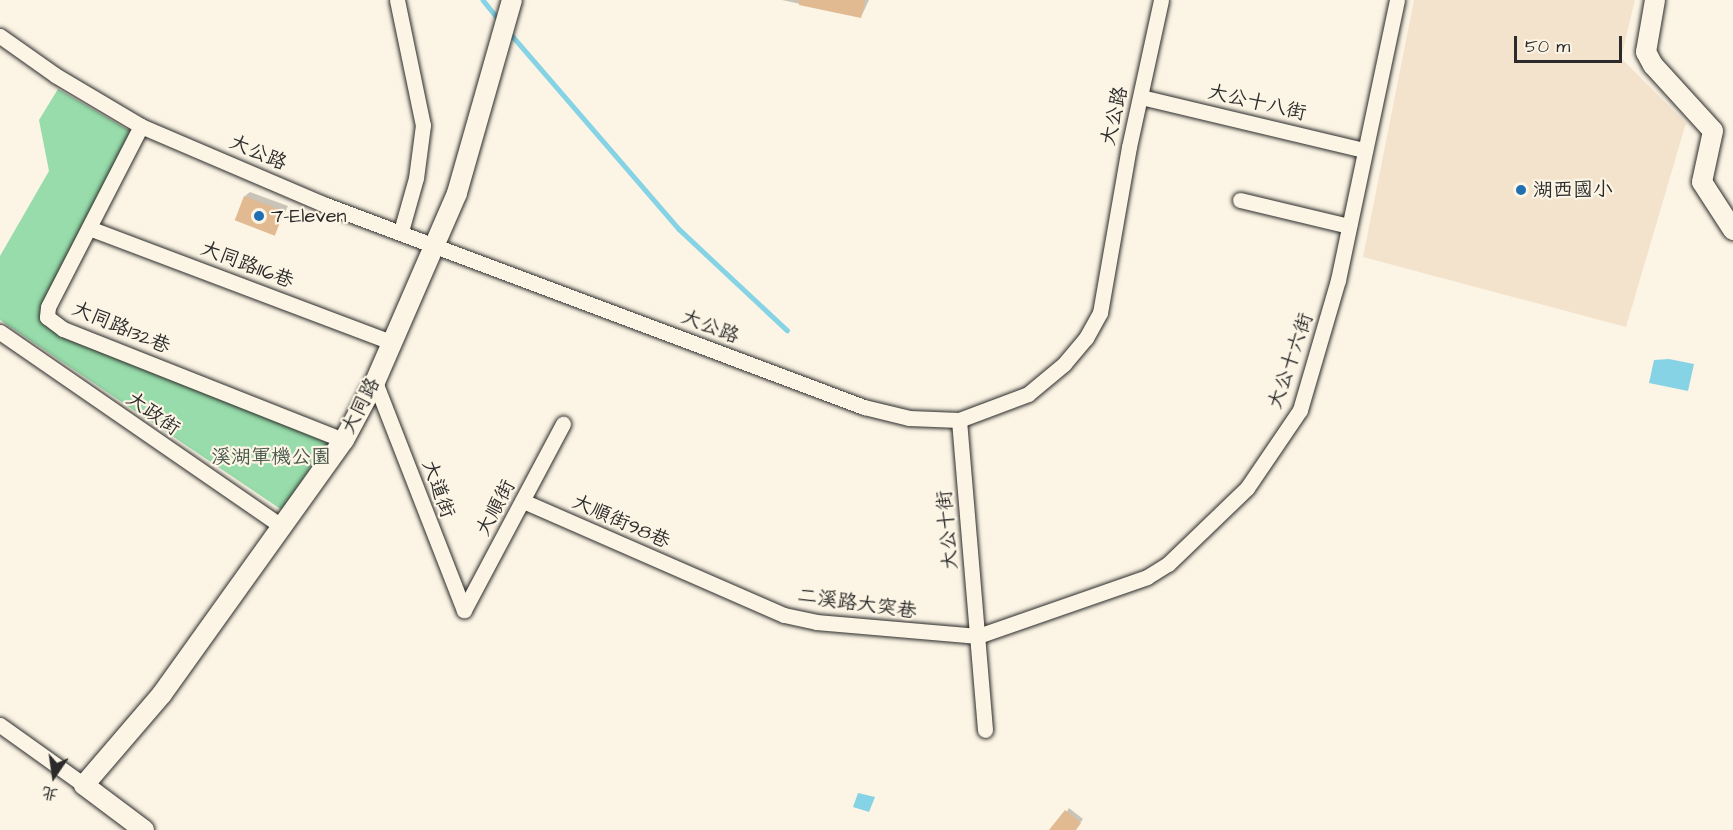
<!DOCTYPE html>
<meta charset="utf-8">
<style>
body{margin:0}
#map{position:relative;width:1733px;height:830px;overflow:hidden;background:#fcf5e5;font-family:"Architects Daughter","LXGW WenKai TC",sans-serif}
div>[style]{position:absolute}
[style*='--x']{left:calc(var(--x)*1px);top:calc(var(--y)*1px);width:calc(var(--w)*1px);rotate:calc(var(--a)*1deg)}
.built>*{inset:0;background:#f4e3cc}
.green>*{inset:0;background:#97dcaa}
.water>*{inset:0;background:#85d3e4}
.shadow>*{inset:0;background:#0003}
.stream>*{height:4.5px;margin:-2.25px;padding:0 2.25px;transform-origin:2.25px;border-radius:2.25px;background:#85d3e4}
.building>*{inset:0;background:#e1ba92;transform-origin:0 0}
.roads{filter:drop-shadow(0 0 2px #2b2b2b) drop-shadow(0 0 2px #2b2b2b)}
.minor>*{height:15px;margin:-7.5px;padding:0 7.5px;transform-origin:7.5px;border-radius:7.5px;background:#fcf5e5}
.tertiary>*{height:20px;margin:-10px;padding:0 10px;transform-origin:10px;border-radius:10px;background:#fcf5e5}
.dots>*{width:16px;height:16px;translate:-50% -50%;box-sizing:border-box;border:3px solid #fcf5e5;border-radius:50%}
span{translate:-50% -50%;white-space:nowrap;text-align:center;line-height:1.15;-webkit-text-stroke:4.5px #fcf5e5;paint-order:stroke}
.street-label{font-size:20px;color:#2b2b2b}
.poi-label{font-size:20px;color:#2b2b2b}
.left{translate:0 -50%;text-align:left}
.park-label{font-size:20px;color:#46574b}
.north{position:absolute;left:24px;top:746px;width:60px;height:60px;-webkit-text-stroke:4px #fcf5e5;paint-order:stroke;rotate:193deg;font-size:16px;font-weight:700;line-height:24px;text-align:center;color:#2b2b2b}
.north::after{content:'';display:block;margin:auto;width:21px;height:27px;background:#2b2b2b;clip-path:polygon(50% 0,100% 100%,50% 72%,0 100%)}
.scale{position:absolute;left:1514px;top:36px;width:108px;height:27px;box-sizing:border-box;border:3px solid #2b2b2b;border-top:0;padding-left:8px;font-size:18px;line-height:21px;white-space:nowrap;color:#2b2b2b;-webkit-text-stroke:4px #fcf5e5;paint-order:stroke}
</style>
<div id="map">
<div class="built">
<i style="clip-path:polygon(1414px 0,1635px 0,1621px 58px,1686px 123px,1626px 327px,1363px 257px)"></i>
</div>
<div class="green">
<i style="clip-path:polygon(58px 89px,130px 131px,45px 320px,330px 439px,282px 510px,0 320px,0 256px,49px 171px,39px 120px)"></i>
</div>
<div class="water">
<i style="clip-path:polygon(1669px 359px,1694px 364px,1688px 391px,1649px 383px,1654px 360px)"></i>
<i style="clip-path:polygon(858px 793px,875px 797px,869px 812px,853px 807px)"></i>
</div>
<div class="shadow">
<i style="clip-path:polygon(782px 0,869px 0,861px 17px)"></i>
<i style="clip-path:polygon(250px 192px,288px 206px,274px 234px,245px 196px)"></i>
<i style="clip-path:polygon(1069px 808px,1083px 819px,1075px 830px,1055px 830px)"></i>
</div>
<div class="stream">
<i style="--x:483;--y:0;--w:27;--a:51"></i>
<i style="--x:509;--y:32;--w:260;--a:49.2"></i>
<i style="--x:679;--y:229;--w:148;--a:43.1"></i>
</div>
<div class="building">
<i style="clip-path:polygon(799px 0,865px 0,861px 18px,799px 5px)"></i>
<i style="left:244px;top:196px;width:43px;height:26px;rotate:21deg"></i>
<i style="clip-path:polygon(1065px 810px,1081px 823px,1076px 830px,1049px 830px)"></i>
</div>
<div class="roads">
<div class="minor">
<i style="--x:397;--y:0;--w:128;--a:78.3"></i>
<i style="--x:423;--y:125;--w:53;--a:97.5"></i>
<i style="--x:416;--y:178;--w:55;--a:105.8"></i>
<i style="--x:0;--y:36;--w:67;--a:35.3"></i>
<i style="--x:55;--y:75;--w:100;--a:30.7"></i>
<i style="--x:141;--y:126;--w:198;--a:23.2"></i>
<i style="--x:323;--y:204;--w:578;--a:20.57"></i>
<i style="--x:864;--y:407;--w:46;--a:13.7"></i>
<i style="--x:909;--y:418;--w:50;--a:2.3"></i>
<i style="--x:959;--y:420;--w:74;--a:-20.6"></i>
<i style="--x:1028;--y:394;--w:47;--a:-39.8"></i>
<i style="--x:1064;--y:364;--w:34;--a:-50"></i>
<i style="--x:1086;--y:338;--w:29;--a:-61"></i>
<i style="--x:1100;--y:313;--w:169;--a:-80.1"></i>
<i style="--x:1129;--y:147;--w:150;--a:-77.7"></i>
<i style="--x:1141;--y:97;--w:229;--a:13.4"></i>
<i style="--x:141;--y:126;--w:203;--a:117.2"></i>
<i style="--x:48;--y:307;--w:10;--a:96"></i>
<i style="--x:47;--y:317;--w:20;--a:37"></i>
<i style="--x:63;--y:329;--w:302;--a:21.6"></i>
<i style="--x:1240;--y:200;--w:112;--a:13.4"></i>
<i style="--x:89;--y:228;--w:322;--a:20.7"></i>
<i style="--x:0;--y:332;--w:344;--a:34.6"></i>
<i style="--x:375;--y:382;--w:245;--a:68.7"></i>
<i style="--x:959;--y:420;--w:311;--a:85.2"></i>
<i style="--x:523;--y:501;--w:285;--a:23.6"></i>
<i style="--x:784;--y:615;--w:33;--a:12"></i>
<i style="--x:816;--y:622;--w:163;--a:4.9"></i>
<i style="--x:978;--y:636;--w:179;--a:-19.2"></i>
<i style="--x:1147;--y:577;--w:25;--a:-32"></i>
<i style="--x:1168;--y:564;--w:110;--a:-43.9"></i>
<i style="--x:1247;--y:488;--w:94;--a:-55.8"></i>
<i style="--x:1300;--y:410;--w:135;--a:-73.7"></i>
<i style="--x:1338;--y:280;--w:286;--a:-78.1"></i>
<i style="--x:464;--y:610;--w:211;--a:-62"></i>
<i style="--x:0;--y:725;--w:103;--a:35.5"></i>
</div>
<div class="tertiary">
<i style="--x:1655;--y:0;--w:53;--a:99.8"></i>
<i style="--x:1646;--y:52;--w:15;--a:62"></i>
<i style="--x:1653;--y:65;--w:89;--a:47.7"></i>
<i style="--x:1713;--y:131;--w:52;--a:102.2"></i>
<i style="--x:1702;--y:182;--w:57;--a:57.1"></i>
<i style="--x:144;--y:830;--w:75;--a:-143.1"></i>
<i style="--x:84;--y:785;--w:120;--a:-49.4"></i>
<i style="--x:162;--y:694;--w:312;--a:-54.4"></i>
<i style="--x:344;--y:440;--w:66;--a:-61.9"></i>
<i style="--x:375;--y:382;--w:206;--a:-66.5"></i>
<i style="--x:457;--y:193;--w:201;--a:-74.1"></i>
</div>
</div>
<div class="dots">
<i style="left:1521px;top:190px;background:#1f6fb2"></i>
<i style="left:259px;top:216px;background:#1f6fb2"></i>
</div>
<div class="street-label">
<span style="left:1257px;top:103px;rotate:13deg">大公十八街</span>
<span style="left:1115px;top:116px;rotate:-77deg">大公路</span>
<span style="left:258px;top:153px;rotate:23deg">大公路</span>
<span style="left:247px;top:265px;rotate:21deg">大同路116巷</span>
<span style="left:710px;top:327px;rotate:21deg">大公路</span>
<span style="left:121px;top:328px;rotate:23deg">大同路132巷</span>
<span style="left:1291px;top:361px;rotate:-71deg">大公十六街</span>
<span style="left:361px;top:406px;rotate:-63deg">大同路</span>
<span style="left:153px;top:414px;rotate:35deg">大政街</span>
<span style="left:438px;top:489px;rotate:70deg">大道街</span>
<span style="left:496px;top:508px;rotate:-62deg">大順街</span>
<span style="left:621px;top:522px;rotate:24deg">大順街98巷</span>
<span style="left:948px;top:530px;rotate:-95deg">大公十街</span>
<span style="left:857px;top:604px;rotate:8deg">二溪路大突巷</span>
</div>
<div class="poi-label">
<span class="left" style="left:1533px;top:190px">湖西國小</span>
<span class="left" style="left:271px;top:216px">7-Eleven</span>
</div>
<div class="park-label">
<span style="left:271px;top:457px">溪湖軍機公園</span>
</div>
<div class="north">北</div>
<div class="scale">50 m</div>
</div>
